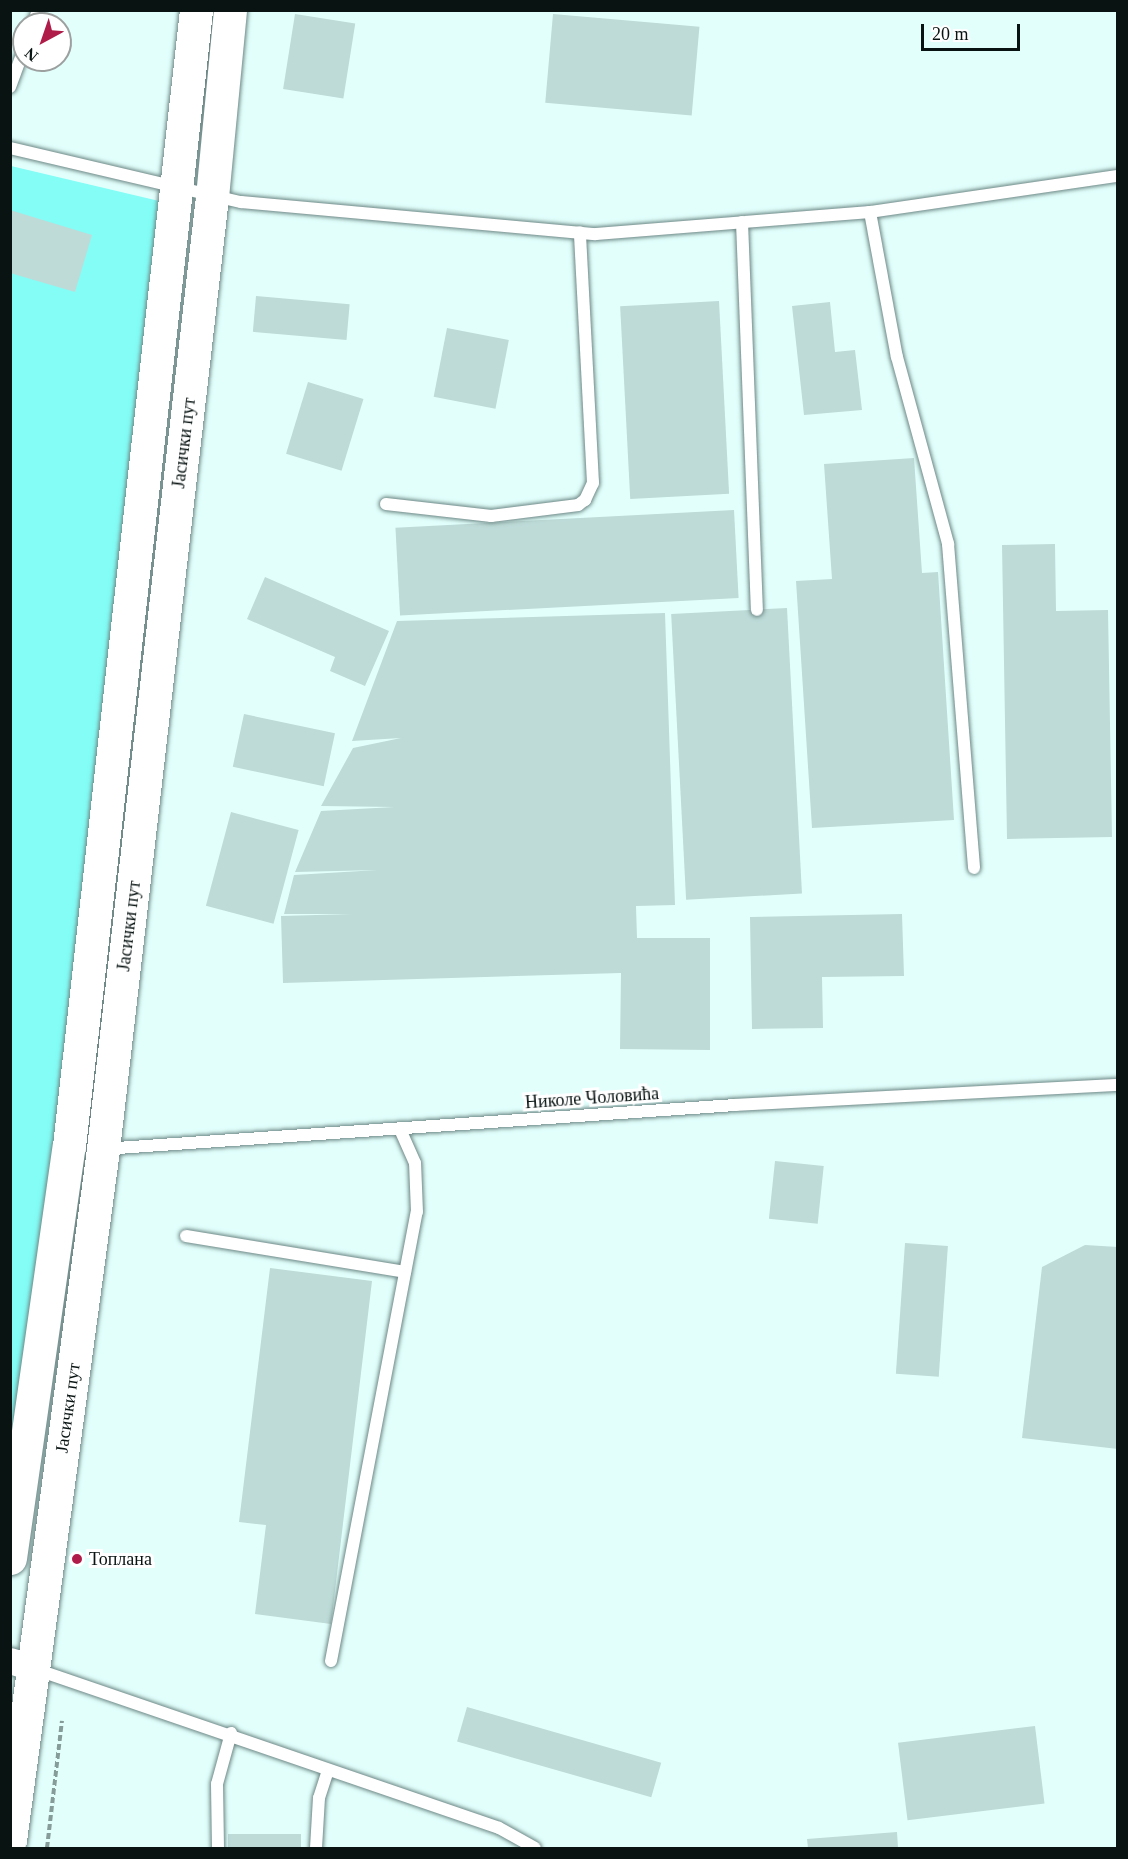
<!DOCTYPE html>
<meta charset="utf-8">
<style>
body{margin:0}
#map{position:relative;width:1128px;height:1859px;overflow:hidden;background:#e2fffc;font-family:"Times New Roman",serif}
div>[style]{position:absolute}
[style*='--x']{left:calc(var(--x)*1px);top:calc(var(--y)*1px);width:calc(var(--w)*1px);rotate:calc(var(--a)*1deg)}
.green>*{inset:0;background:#83fdf6}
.building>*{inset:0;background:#bedbd8;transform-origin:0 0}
.path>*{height:4px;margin-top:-2px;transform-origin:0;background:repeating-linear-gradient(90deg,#869c99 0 6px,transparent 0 9px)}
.roads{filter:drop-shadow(0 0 2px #6d8886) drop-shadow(0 0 2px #6d8886)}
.service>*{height:12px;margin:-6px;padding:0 6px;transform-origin:6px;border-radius:6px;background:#fff}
.minor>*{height:26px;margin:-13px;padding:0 13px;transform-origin:13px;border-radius:13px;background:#fff}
.secondary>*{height:33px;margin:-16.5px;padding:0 16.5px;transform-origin:16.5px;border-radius:16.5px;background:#fff}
.dots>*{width:16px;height:16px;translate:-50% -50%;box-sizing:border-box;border:3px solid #fff;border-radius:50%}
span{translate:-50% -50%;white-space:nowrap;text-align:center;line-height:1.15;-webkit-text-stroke:6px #fff;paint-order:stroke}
.street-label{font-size:18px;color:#081312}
.poi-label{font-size:18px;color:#081312}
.left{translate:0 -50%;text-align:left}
.frame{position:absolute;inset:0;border:12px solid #081312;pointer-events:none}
.north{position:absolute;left:12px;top:12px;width:60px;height:60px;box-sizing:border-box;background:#fff;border:2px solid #9ca1a0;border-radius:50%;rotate:220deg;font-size:16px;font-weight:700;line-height:24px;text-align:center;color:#081312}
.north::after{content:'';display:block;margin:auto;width:21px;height:27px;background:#af1c49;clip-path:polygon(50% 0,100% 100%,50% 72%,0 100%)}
.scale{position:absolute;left:921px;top:24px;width:99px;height:27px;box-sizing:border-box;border:3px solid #081312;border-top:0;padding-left:8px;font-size:18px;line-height:21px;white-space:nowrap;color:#081312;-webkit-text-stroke:4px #fff;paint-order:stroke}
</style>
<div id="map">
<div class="green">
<i style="clip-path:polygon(11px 166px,176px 205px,11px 1558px)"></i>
</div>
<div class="building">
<i style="left:295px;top:14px;width:61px;height:76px;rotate:9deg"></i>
<i style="left:553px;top:14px;width:147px;height:89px;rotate:5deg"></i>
<i style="clip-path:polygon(10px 210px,92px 235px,75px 292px,10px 273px)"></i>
<i style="left:256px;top:296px;width:94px;height:36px;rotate:5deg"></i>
<i style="left:719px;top:301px;width:193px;height:99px;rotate:87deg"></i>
<i style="clip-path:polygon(830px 302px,835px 352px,855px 350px,862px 410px,804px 415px,792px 306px)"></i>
<i style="left:447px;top:328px;width:63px;height:70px;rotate:11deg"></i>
<i style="left:308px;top:382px;width:58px;height:75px;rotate:17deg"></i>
<i style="clip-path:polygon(914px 458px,922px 573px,938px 572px,954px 820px,812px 828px,796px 581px,832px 579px,824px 464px)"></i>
<i style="left:734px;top:510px;width:88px;height:339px;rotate:87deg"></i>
<i style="clip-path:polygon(1055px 544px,1056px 611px,1108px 610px,1112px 837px,1007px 839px,1002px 545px)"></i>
<i style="clip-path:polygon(265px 577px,389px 631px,365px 686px,330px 671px,335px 657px,247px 619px)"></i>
<i style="left:787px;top:608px;width:286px;height:116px;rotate:87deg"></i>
<i style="clip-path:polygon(665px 613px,675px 905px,636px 906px,637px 938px,710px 938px,710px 1050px,620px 1049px,621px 973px,283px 983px,281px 916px,352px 914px,284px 914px,294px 875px,378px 870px,295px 872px,321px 811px,394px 807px,321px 806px,353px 748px,401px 738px,352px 741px,397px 621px)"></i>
<i style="left:244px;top:714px;width:93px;height:54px;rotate:12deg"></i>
<i style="left:231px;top:812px;width:70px;height:97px;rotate:15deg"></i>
<i style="clip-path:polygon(902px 914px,904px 976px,822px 977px,823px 1028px,752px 1029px,750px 917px)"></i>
<i style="left:775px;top:1161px;width:49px;height:58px;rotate:6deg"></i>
<i style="left:905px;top:1243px;width:43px;height:131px;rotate:4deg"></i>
<i style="clip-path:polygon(1085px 1245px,1118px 1247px,1118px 1449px,1022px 1438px,1042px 1267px)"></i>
<i style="clip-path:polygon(270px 1268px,372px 1281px,331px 1624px,255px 1614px,266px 1525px,239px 1522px)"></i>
<i style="left:467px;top:1707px;width:202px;height:36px;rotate:16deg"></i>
<i style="left:1035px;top:1726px;width:78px;height:138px;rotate:83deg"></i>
<i style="clip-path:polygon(897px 1832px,898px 1848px,808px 1848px,807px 1839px)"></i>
<i style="left:228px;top:1834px;width:73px;height:14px"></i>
</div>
<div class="path">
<i style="--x:47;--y:1848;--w:128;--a:-83.3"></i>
</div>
<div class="roads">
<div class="service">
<i style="--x:33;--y:24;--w:15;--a:-70"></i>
<i style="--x:10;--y:87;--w:40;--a:-69.8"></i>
<i style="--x:10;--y:148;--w:237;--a:13.2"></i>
<i style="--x:241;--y:202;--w:356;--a:5.2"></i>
<i style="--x:596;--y:234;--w:275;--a:-4.6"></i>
<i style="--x:870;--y:212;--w:251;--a:-8.3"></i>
<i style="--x:870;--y:212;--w:147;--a:79.5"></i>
<i style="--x:897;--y:357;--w:194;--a:74.7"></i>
<i style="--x:948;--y:544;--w:325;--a:85.4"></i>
<i style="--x:742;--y:222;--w:388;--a:87.8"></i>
<i style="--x:386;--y:504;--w:106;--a:6.5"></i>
<i style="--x:491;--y:516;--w:88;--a:-7.2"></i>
<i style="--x:578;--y:505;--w:9;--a:-36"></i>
<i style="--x:585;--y:500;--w:19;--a:-65"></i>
<i style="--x:593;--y:483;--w:251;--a:-93"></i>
<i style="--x:103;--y:1149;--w:634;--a:-3.98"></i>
<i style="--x:735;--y:1105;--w:384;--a:-3"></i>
<i style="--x:186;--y:1236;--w:222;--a:9.3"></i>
<i style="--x:331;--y:1661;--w:457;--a:-79.2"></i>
<i style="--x:417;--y:1212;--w:49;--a:-92.3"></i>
<i style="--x:415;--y:1163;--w:35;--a:-114"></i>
<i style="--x:35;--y:1669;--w:490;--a:18.9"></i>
<i style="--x:499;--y:1828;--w:41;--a:29.1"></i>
<i style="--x:218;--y:1848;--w:64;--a:-90.9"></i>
<i style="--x:217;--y:1784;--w:53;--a:-74.6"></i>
<i style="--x:316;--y:1848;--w:50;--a:-86.6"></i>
<i style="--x:319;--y:1798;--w:29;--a:-72"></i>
</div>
<div class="minor">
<i style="--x:10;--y:1661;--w:24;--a:17"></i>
</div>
<div class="secondary">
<i style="--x:10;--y:1558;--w:416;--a:-81.9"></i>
<i style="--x:69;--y:1146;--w:1143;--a:-83.62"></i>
<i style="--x:10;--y:1840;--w:697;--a:-82.33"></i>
<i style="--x:103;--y:1149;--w:958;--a:-83.47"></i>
<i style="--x:212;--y:197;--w:188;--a:-84.5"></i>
</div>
</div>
<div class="dots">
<i style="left:77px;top:1559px;background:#af1c49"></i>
</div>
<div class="street-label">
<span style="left:184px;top:443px;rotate:-83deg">Јасички пут</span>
<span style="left:129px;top:926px;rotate:-83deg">Јасички пут</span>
<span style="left:592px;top:1098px;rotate:-4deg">Николе Чоловића</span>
<span style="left:68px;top:1408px;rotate:-82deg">Јасички пут</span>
</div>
<div class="poi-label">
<span class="left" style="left:89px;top:1559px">Топлана</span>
</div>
<div class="frame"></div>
<div class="north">N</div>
<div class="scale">20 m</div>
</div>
